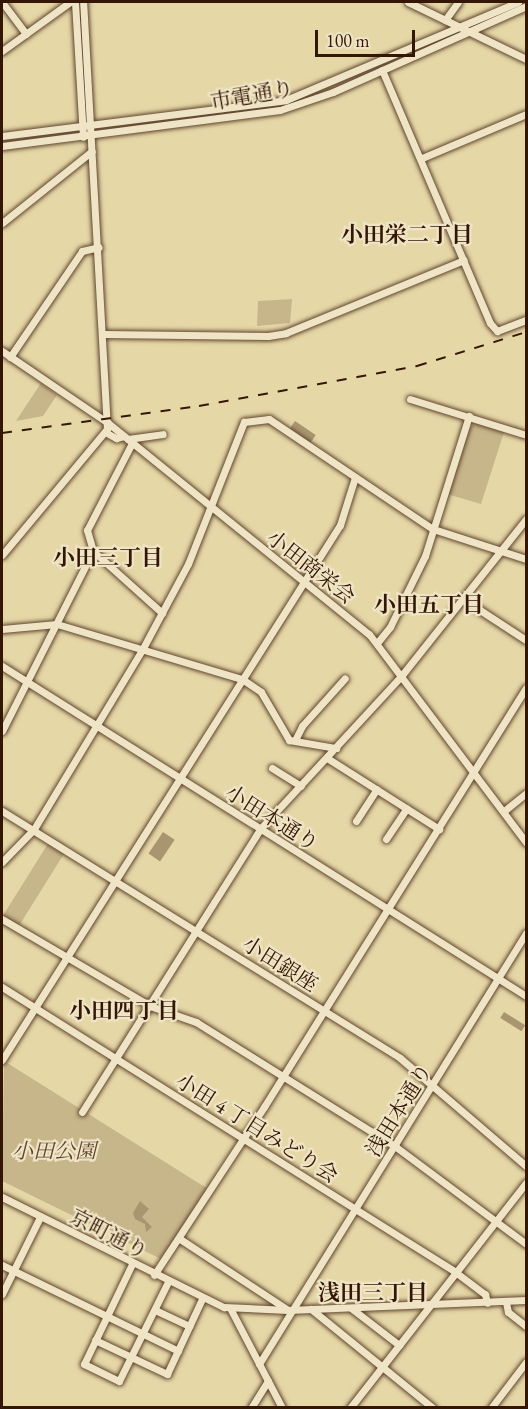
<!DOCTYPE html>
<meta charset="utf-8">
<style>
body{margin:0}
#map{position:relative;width:528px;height:1409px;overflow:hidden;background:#e6d7a7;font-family:"EB Garamond","Noto Serif JP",serif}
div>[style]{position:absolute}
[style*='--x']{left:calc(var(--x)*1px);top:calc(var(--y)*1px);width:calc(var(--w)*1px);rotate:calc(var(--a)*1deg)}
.green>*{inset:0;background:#c8b68b;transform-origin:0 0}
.water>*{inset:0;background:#a99570;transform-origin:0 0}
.roads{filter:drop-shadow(0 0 2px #60462d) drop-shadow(0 0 2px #60462d)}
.minor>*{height:7px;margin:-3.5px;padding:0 3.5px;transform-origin:3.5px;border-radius:3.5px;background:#efe5c6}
.rail>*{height:2px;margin-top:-1px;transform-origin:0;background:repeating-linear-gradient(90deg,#331604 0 10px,transparent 0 20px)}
span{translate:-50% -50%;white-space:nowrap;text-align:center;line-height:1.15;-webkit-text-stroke:4.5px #efe5c6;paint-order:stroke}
.street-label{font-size:21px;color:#331604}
.park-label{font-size:21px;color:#60462c;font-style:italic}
.neighbourhood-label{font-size:22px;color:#331604;font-weight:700}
.frame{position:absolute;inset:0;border:3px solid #331604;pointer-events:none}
.scale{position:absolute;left:315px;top:30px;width:100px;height:27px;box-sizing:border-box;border:3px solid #331604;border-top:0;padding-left:8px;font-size:18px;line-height:21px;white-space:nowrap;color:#331604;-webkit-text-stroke:4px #efe5c6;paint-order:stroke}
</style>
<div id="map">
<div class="green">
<i style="clip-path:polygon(292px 299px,290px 323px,257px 326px,258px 301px)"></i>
<i style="clip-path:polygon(41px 383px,57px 395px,43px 416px,16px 421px)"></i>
<i style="clip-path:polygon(478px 422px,504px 432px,481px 504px,447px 494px,468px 429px)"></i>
<i style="left:49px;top:842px;width:19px;height:87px;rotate:32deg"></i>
<i style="clip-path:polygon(4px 1061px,208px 1189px,161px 1259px,2px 1181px)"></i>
</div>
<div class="water">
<i style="left:295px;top:421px;width:25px;height:9px;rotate:34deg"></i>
<i style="left:163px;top:832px;width:14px;height:26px;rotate:34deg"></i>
<i style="left:504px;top:1012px;width:25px;height:7px;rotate:32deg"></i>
<i style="clip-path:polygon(140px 1201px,149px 1209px,142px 1217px,152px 1227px,146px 1232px,145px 1224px,135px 1219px,133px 1213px)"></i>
</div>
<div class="roads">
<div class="minor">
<i style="--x:2;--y:2;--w:40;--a:53"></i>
<i style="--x:75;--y:2;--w:135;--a:86.6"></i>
<i style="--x:408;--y:2;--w:131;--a:25.8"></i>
<i style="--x:445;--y:20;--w:22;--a:-54"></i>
<i style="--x:2;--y:51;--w:84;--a:-35.8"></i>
<i style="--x:382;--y:70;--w:275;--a:66.9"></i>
<i style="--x:490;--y:323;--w:11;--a:49"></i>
<i style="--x:497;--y:331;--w:31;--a:-21"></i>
<i style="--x:2;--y:136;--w:286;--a:-7.2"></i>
<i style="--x:286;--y:100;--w:252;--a:-22.9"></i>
<i style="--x:2;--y:146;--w:280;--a:-7.4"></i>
<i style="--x:280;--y:110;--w:56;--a:-18.8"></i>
<i style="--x:333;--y:92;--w:211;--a:-24"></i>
<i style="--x:422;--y:158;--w:113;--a:-22.9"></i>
<i style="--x:2;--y:223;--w:115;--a:-38.7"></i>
<i style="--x:104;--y:334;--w:164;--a:0.7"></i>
<i style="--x:268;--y:336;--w:18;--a:-9"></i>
<i style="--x:286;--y:333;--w:192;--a:-22.3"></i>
<i style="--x:2;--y:351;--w:128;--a:34.2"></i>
<i style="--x:108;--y:423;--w:336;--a:39"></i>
<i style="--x:369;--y:634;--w:261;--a:53"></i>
<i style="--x:10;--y:357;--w:128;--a:-55.8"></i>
<i style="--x:82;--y:251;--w:17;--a:-13"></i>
<i style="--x:410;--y:399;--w:121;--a:17.2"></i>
<i style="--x:105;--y:432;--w:13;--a:29"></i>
<i style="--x:116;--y:438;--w:8;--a:-14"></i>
<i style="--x:128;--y:439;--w:35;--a:-8"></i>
<i style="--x:132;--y:443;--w:98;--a:117.3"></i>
<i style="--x:87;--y:530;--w:22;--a:74"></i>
<i style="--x:93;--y:551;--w:93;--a:41.9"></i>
<i style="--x:2;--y:555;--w:164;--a:-50.2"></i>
<i style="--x:107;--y:429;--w:428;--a:-93.2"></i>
<i style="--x:463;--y:599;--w:75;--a:33.1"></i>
<i style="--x:2;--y:629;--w:55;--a:-5.2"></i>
<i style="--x:57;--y:624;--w:193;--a:16.6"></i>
<i style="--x:242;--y:679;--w:23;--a:34"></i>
<i style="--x:261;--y:692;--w:56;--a:59.7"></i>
<i style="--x:289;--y:740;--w:48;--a:9.7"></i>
<i style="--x:377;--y:643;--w:21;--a:-51"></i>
<i style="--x:390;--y:627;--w:79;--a:-63.8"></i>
<i style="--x:425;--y:556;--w:147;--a:-72.6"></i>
<i style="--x:2;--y:666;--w:619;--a:32.2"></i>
<i style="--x:2;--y:731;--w:202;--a:-63.2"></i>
<i style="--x:295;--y:740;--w:16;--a:-63"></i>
<i style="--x:302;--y:726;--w:64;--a:-48.1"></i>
<i style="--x:327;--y:758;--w:133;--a:32.4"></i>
<i style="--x:272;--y:768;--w:34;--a:32"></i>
<i style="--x:2;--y:811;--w:468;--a:31.8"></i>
<i style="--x:400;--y:1058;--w:166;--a:40.6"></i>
<i style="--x:504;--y:811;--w:28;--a:-39"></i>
<i style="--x:356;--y:821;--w:38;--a:-57"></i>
<i style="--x:386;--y:839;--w:37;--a:-56"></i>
<i style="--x:2;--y:862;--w:46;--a:-45.9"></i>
<i style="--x:34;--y:829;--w:209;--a:-58.9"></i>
<i style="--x:142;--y:650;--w:98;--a:-61.9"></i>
<i style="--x:188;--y:564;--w:153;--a:-68.5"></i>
<i style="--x:244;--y:422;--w:25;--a:-7"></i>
<i style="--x:269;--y:419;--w:197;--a:33.9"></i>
<i style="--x:433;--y:529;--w:98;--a:17.9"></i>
<i style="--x:2;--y:919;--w:172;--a:30.4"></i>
<i style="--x:150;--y:1006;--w:49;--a:19.2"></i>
<i style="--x:196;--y:1022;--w:236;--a:32"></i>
<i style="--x:396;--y:1147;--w:162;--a:36.7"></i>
<i style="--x:2;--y:987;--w:534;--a:32.14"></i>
<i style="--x:454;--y:1271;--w:39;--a:37"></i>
<i style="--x:485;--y:1294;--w:9;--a:77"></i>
<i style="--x:2;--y:1060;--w:633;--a:-57.72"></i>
<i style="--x:340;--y:525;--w:50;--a:-72.6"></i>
<i style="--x:82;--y:1112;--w:334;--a:-57.8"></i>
<i style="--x:260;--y:829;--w:209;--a:-47.3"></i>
<i style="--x:402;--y:675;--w:199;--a:-51.5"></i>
<i style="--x:2;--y:1197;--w:248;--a:26.4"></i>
<i style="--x:224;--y:1307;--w:64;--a:2.7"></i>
<i style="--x:288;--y:1310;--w:238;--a:-2.4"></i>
<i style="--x:180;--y:1239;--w:129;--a:33.3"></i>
<i style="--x:132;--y:1264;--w:111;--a:115.6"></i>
<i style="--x:84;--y:1364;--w:39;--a:26"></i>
<i style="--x:119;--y:1381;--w:110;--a:-63.7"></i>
<i style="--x:2;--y:1265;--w:196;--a:26"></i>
<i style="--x:154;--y:1275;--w:201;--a:-56.8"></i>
<i style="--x:264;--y:1107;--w:494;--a:-58"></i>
<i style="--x:2;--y:1294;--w:86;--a:-63.7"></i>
<i style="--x:506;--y:1302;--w:10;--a:79"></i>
<i style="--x:508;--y:1312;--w:23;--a:38"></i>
<i style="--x:230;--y:1308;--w:113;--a:62.5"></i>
<i style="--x:351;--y:1308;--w:61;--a:37.6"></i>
<i style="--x:311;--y:1309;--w:157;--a:39.1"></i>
<i style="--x:155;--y:1310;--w:38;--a:25"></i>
<i style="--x:95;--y:1340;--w:80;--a:25.3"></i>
<i style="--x:167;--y:1374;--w:83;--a:-65"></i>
<i style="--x:259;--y:1364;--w:507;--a:-58.22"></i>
<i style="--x:251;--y:1408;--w:32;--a:-58"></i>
<i style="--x:350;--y:1408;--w:286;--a:-52"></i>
<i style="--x:491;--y:1408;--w:58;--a:-52.7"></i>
</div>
</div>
<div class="rail">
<i style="--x:2;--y:433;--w:199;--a:-7.8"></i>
<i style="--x:199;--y:406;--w:222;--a:-10.4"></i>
<i style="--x:417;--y:366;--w:114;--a:-17.3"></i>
</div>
<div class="street-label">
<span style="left:252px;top:95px;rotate:-10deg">市電通り</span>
<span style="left:311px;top:567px;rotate:38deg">小田商栄会</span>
<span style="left:272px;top:818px;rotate:32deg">小田本通り</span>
<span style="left:280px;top:964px;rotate:32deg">小田銀座</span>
<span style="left:399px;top:1110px;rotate:-58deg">浅田本通り</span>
<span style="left:257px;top:1128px;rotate:32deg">小田 4 丁目みどり会</span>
<span style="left:109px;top:1234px;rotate:27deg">京町通り</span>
</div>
<div class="park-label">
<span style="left:54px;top:1151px">小田公園</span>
</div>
<div class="neighbourhood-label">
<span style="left:407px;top:235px">小田栄二丁目</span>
<span style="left:108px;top:558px">小田三丁目</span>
<span style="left:429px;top:605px">小田五丁目</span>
<span style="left:124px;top:1011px">小田四丁目</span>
<span style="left:373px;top:1293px">浅田三丁目</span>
</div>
<div class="frame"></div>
<div class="scale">100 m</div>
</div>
